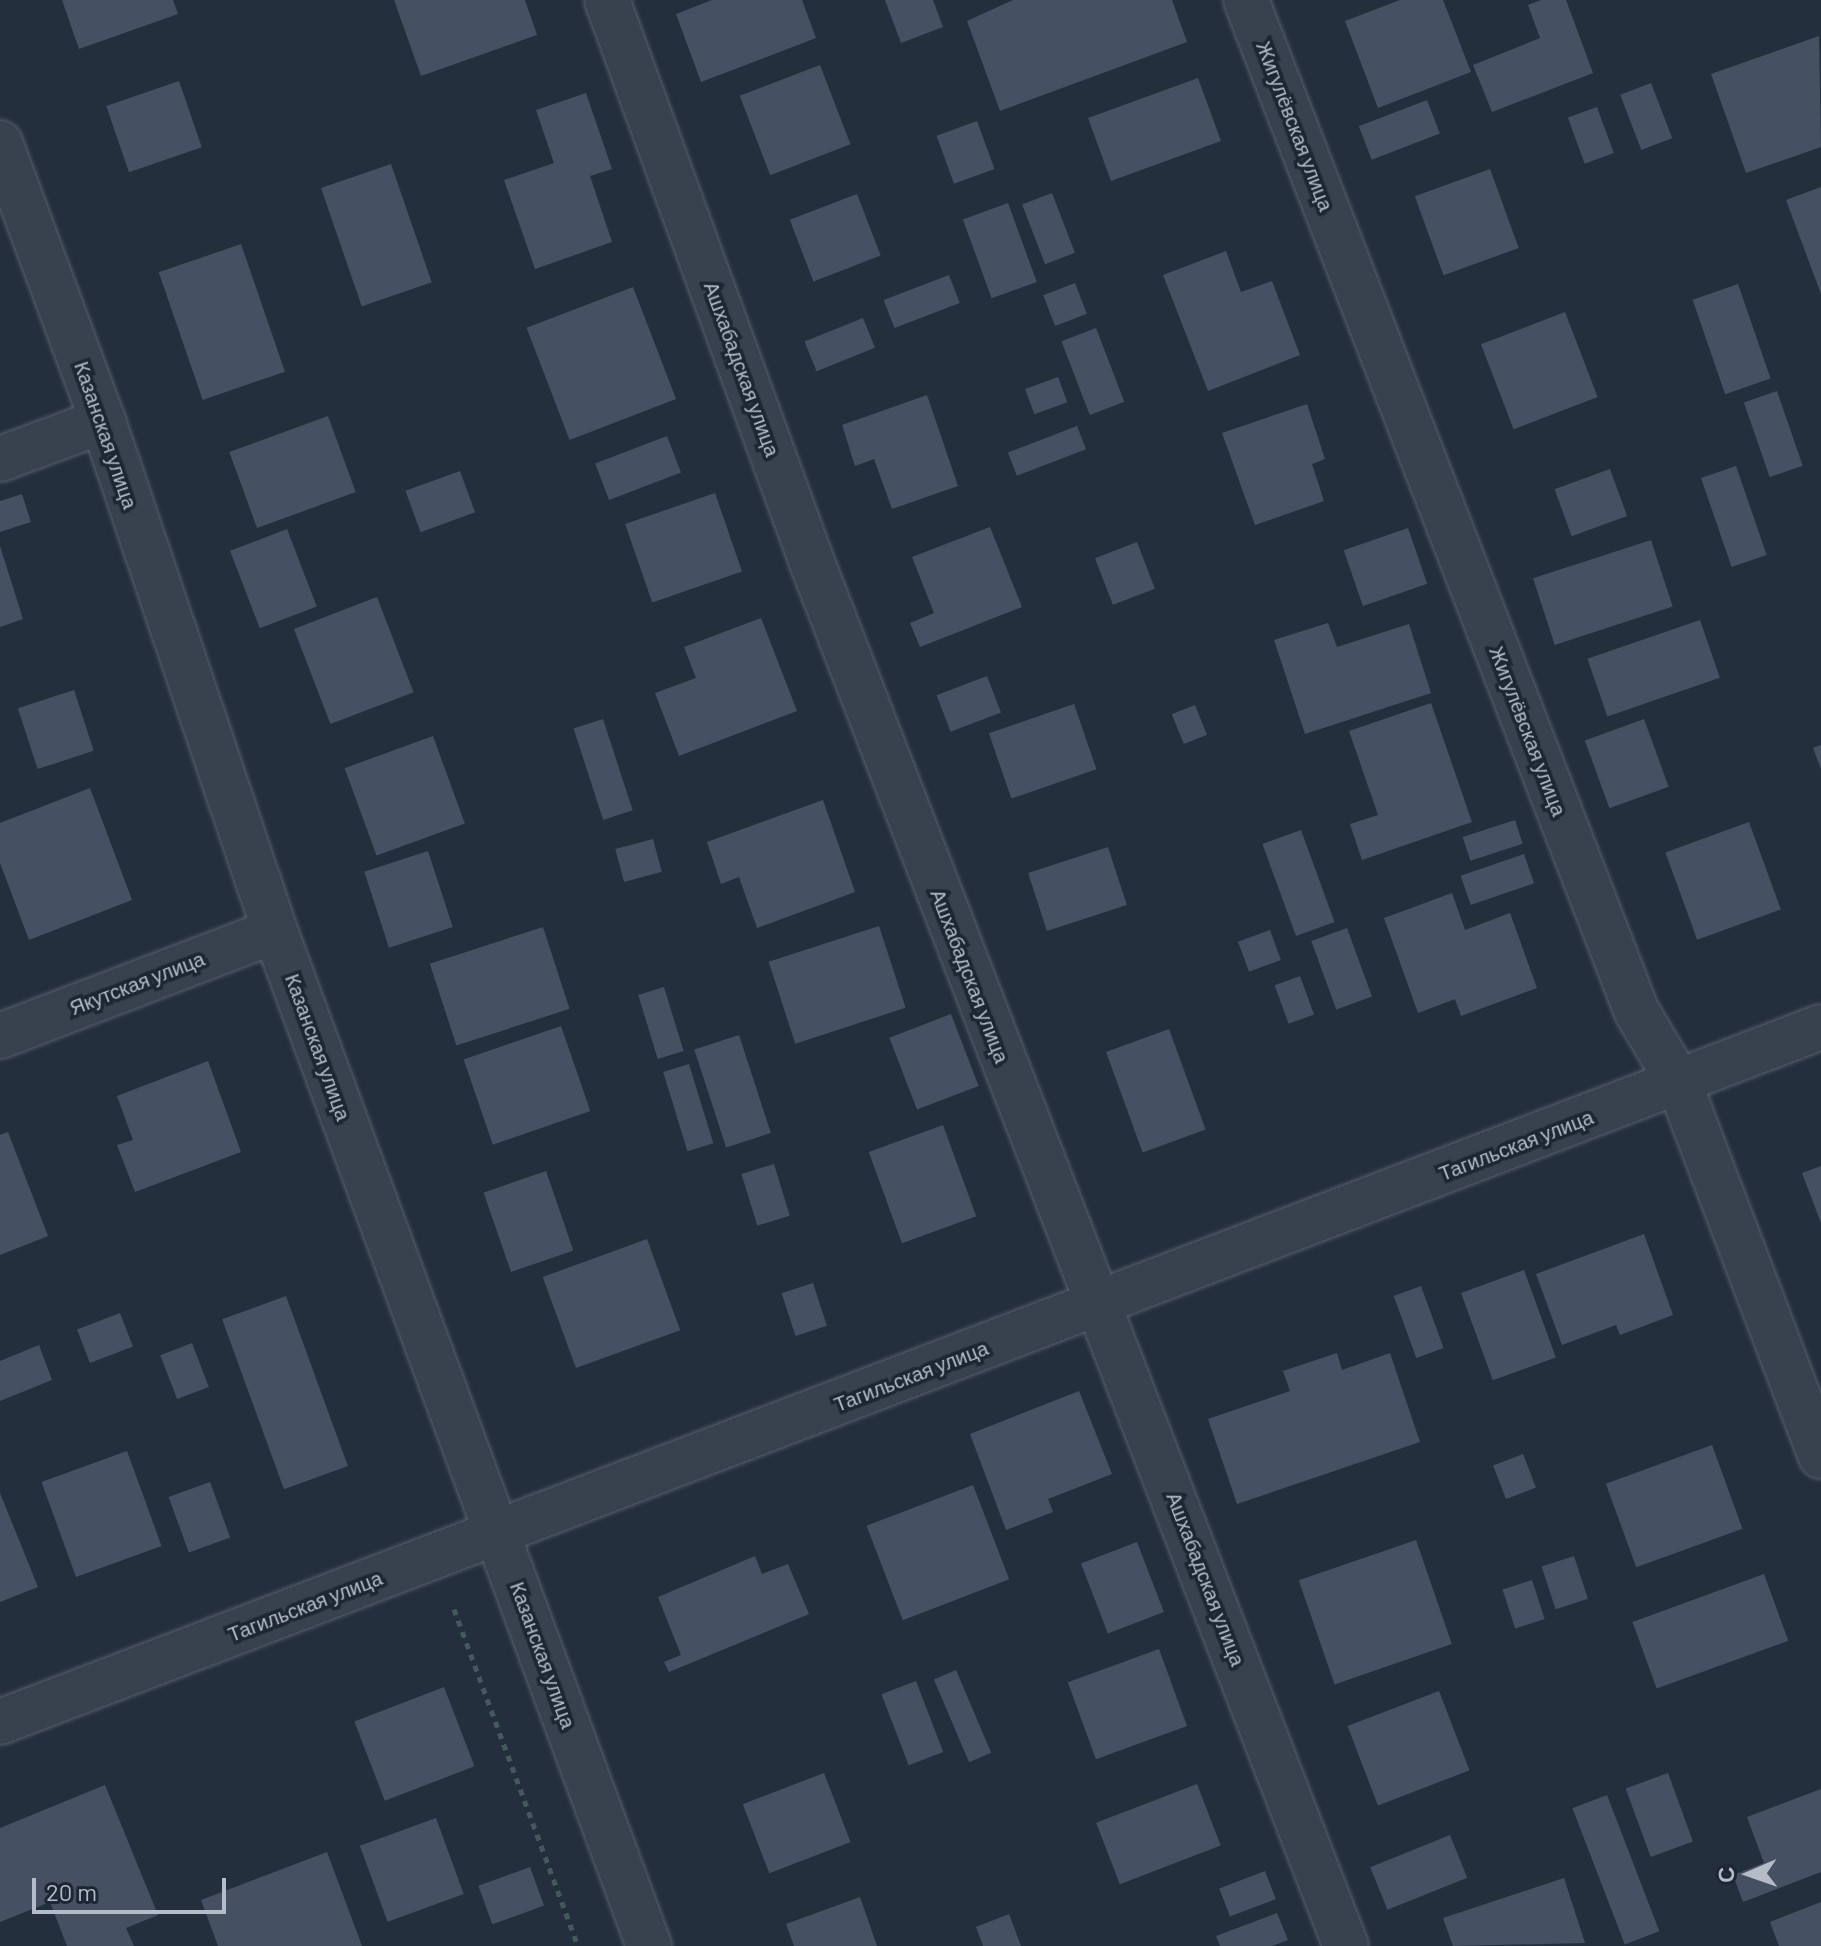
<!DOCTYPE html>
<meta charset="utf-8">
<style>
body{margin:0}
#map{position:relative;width:1821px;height:1946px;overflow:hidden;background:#242f3e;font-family:Barlow,sans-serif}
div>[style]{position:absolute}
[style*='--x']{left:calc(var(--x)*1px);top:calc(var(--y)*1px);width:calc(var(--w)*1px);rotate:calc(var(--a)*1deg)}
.building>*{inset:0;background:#455162;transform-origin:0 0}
.path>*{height:5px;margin-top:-2.5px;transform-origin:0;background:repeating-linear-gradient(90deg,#44595c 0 6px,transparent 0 12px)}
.roads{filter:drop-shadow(0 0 2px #565f6c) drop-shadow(0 0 2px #565f6c)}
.minor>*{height:44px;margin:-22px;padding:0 22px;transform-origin:22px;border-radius:22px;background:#38414e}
span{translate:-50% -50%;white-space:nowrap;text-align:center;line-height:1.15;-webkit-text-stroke:7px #1d2633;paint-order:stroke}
.street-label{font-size:20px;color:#b4bcc9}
.north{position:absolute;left:1709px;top:1834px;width:80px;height:80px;-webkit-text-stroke:6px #1d2633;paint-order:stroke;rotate:268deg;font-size:22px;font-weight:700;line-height:32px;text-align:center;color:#b4bcc9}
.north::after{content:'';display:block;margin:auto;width:28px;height:36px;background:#b4bcc9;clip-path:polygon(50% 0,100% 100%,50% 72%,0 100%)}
.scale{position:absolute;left:32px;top:1878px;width:194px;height:36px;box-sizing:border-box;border:4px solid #b4bcc9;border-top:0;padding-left:10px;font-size:24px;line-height:28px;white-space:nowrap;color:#b4bcc9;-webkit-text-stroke:6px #1d2633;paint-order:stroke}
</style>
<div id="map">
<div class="building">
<i style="clip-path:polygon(62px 0,173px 0,178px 14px,79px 49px)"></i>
<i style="clip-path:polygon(394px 0,525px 0,537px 35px,421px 76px)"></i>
<i style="clip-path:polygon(712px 0,802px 0,816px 38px,701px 82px,676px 14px)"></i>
<i style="clip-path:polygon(885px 0,933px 0,943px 27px,901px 43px)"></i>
<i style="clip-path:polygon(1013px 0,1172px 0,1187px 42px,1000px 111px,967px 21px)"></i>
<i style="clip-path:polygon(1400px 0,1443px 0,1471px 72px,1378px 108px,1345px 21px)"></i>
<i style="clip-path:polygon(1541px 0,1566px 0,1593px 73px,1492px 112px,1473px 65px,1540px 38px,1528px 5px)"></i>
<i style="clip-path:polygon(1819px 36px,1821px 147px,1746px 173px,1711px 74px)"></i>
<i style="left:820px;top:65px;width:85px;height:86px;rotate:69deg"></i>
<i style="left:1198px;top:78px;width:67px;height:117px;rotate:70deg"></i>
<i style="left:179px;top:81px;width:70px;height:77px;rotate:71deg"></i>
<i style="left:1651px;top:83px;width:59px;height:33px;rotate:69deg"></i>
<i style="clip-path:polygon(586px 93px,612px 169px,590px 176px,612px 242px,535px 269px,504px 180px,554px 163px,536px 110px)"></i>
<i style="left:1427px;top:100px;width:36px;height:73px;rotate:69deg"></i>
<i style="left:1597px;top:107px;width:49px;height:31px;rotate:70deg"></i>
<i style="left:977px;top:121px;width:51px;height:43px;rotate:70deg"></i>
<i style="left:391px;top:164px;width:125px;height:74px;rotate:71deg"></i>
<i style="left:1490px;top:169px;width:84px;height:80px;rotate:70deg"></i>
<i style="clip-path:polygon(1821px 187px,1821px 294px,1786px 200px)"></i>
<i style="left:1052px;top:193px;width:64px;height:32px;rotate:69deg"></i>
<i style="left:857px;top:194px;width:66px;height:72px;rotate:69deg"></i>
<i style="left:1008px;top:203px;width:84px;height:48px;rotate:70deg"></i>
<i style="left:241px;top:244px;width:135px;height:87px;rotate:71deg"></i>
<i style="clip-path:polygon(1226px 251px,1241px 292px,1272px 281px,1300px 355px,1208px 391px,1163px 275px)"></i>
<i style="left:949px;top:275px;width:30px;height:70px;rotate:69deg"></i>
<i style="left:1075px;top:283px;width:33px;height:34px;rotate:69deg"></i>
<i style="left:1738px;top:284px;width:100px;height:48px;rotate:71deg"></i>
<i style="left:633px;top:287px;width:120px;height:114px;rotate:69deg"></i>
<i style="left:1565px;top:312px;width:91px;height:90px;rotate:69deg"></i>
<i style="left:863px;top:318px;width:32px;height:63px;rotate:68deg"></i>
<i style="left:1096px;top:328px;width:79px;height:37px;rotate:69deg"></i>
<i style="left:1058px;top:377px;width:27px;height:35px;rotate:70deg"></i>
<i style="left:1777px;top:391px;width:79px;height:35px;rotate:71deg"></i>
<i style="clip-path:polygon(927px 395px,958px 486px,892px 509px,874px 459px,855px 466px,842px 425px)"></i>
<i style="clip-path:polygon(1307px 404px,1325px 459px,1312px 464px,1324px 501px,1255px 525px,1222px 433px)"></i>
<i style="left:328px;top:416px;width:81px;height:105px;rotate:70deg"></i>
<i style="left:1077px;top:426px;width:25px;height:74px;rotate:69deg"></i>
<i style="left:667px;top:436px;width:39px;height:77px;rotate:69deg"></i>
<i style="left:1736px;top:466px;width:94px;height:37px;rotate:71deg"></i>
<i style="left:1610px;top:469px;width:50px;height:59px;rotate:70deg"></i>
<i style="left:460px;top:471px;width:44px;height:58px;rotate:70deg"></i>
<i style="left:715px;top:493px;width:83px;height:95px;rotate:71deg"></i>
<i style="clip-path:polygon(22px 494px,31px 522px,0 532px,0 501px)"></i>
<i style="clip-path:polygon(990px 527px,1022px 607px,920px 647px,910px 623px,934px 613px,912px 557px)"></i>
<i style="left:1408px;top:528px;width:59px;height:68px;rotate:71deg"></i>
<i style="left:287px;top:529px;width:83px;height:61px;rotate:69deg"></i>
<i style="left:1651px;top:540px;width:70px;height:124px;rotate:72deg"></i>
<i style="left:1137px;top:542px;width:50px;height:45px;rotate:69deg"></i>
<i style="clip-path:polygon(0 546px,23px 619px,0 627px)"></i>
<i style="left:377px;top:597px;width:102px;height:89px;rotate:69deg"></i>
<i style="clip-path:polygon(761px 618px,797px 711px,679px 756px,655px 693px,696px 678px,684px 647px)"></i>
<i style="left:1700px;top:620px;width:61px;height:119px;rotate:71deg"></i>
<i style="clip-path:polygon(1328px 623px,1337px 647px,1409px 624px,1431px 693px,1305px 734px,1274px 640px)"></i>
<i style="left:987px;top:676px;width:39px;height:54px;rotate:69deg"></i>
<i style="left:74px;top:690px;width:64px;height:59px;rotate:72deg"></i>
<i style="clip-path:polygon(1431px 703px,1472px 822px,1362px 860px,1350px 824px,1378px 815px,1349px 731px)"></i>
<i style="left:1074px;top:704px;width:69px;height:90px;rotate:71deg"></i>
<i style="left:1195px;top:705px;width:32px;height:25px;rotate:68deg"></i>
<i style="left:603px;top:719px;width:96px;height:31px;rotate:72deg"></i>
<i style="left:1644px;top:719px;width:72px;height:63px;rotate:70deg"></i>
<i style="left:433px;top:736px;width:93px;height:94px;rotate:70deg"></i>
<i style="clip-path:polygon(1821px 745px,1821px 769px,1813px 748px)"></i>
<i style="clip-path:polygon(90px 788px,132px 900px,29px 940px,0 863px,0 823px)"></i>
<i style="clip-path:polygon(823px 800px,855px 892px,757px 928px,739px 877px,721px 884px,707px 842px)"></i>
<i style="left:1515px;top:820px;width:25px;height:55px;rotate:72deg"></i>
<i style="left:1749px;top:822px;width:93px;height:89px;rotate:70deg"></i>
<i style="left:1301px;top:830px;width:98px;height:41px;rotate:70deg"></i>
<i style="left:653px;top:839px;width:34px;height:39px;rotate:75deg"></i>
<i style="left:1108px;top:847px;width:61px;height:84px;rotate:72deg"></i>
<i style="left:428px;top:851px;width:80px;height:67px;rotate:72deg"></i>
<i style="left:1524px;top:854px;width:31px;height:67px;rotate:71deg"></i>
<i style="clip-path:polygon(1452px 893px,1465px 930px,1510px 913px,1537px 988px,1461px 1016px,1455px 999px,1418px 1013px,1384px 918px)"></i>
<i style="left:879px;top:926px;width:86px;height:116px;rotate:72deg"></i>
<i style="left:543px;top:927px;width:86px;height:119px;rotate:72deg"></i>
<i style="left:1347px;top:928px;width:73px;height:38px;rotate:70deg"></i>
<i style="left:1270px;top:930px;width:32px;height:34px;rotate:70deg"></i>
<i style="left:1300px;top:976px;width:41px;height:27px;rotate:70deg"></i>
<i style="left:664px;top:987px;width:67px;height:27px;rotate:73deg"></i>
<i style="left:951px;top:1014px;width:77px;height:66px;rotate:69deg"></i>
<i style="left:561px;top:1026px;width:90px;height:103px;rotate:71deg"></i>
<i style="left:1169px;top:1029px;width:107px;height:67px;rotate:70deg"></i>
<i style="left:739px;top:1035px;width:103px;height:47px;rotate:72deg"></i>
<i style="clip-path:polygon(208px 1061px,241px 1152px,135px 1192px,117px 1145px,133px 1140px,117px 1096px)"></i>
<i style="left:689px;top:1064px;width:83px;height:27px;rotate:73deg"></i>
<i style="left:943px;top:1125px;width:97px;height:79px;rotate:70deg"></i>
<i style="clip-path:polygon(8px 1132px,48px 1236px,0 1255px,0 1135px)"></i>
<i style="left:774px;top:1164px;width:54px;height:34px;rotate:73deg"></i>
<i style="clip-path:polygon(1821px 1166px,1821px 1223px,1802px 1173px)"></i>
<i style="left:546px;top:1171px;width:84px;height:66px;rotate:71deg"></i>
<i style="clip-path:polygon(1644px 1234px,1673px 1315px,1620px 1335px,1616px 1325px,1562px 1345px,1536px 1274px)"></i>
<i style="left:647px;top:1239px;width:97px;height:111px;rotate:70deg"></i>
<i style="left:1524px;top:1270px;width:93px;height:67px;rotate:70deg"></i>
<i style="left:813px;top:1283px;width:45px;height:33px;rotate:72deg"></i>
<i style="left:1421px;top:1286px;width:66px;height:29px;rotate:70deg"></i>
<i style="left:286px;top:1296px;width:181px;height:68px;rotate:70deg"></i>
<i style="left:120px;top:1313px;width:36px;height:46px;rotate:69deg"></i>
<i style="left:192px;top:1343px;width:47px;height:34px;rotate:69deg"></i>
<i style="clip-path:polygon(39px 1345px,52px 1380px,0 1401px,0 1361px)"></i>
<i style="clip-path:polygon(1337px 1353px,1342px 1370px,1390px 1353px,1420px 1442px,1237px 1504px,1208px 1419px,1290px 1391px,1283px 1371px)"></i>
<i style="clip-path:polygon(1079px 1391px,1112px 1474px,1048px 1499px,1053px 1512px,1006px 1530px,970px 1434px)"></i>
<i style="left:1712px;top:1445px;width:89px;height:113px;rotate:70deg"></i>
<i style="left:127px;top:1451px;width:101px;height:91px;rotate:70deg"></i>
<i style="left:1523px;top:1454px;width:36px;height:32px;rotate:69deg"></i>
<i style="left:210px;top:1482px;width:59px;height:44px;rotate:70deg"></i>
<i style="left:973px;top:1485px;width:101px;height:114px;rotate:69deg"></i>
<i style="clip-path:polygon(0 1493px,38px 1587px,0 1602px)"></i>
<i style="left:1416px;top:1540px;width:110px;height:124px;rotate:71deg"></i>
<i style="left:1137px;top:1542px;width:75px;height:60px;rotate:69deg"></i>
<i style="clip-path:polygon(755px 1556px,762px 1574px,788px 1564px,809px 1614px,669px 1672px,664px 1662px,681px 1655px,658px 1597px)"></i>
<i style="left:1574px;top:1556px;width:45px;height:34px;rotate:72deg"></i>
<i style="left:1764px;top:1574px;width:71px;height:140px;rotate:70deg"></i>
<i style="left:1532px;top:1580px;width:41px;height:31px;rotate:72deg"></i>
<i style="left:1159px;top:1649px;width:82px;height:97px;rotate:70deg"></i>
<i style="left:956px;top:1670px;width:90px;height:24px;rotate:67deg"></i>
<i style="left:916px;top:1681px;width:76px;height:37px;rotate:69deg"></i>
<i style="left:444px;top:1687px;width:85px;height:96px;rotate:69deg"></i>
<i style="left:1439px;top:1691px;width:85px;height:98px;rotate:69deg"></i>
<i style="left:824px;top:1773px;width:74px;height:87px;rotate:69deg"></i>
<i style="left:1668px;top:1773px;width:73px;height:45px;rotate:70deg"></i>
<i style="left:1197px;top:1784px;width:66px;height:108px;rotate:69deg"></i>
<i style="clip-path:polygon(105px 1785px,158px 1915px,126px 1928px,134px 1946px,67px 1946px,50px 1902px,0 1922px,0 1828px)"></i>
<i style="clip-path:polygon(1821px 1789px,1821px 1872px,1743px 1902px,1733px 1875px,1764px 1863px,1747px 1817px)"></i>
<i style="left:1607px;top:1795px;width:146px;height:37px;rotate:69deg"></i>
<i style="left:436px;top:1818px;width:81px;height:81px;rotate:70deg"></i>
<i style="left:1450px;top:1835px;width:46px;height:86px;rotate:68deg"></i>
<i style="clip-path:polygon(327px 1852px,362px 1946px,218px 1946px,201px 1900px)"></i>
<i style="left:530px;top:1867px;width:41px;height:55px;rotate:70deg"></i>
<i style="left:1265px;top:1871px;width:30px;height:49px;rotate:69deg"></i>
<i style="clip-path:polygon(1564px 1878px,1585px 1943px,1453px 1946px,1443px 1918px)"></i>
<i style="clip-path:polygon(860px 1897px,877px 1946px,794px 1946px,786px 1924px)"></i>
<i style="clip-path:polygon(1821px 1902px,1821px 1946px,1779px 1946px,1770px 1922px)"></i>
<i style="clip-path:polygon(1277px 1913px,1288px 1940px,1272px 1946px,1220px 1946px,1216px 1936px)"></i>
<i style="clip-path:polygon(1009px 1914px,1021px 1946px,983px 1946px,976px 1927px)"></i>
</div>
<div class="path">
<i style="--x:454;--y:1609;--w:359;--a:69.8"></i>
</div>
<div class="roads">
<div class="minor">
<i style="--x:607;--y:0;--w:601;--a:69.97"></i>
<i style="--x:813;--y:565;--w:1480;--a:68.9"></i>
<i style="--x:1246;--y:0;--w:1085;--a:68.88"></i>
<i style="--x:1637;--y:1012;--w:82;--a:59.4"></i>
<i style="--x:1679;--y:1083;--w:399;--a:69.2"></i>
<i style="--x:0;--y:143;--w:296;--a:69.7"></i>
<i style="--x:103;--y:421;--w:538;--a:71.36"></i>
<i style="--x:275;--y:931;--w:1082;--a:69.77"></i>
<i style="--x:0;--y:459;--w:110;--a:-20.3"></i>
<i style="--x:0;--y:1036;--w:294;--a:-20.9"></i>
<i style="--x:0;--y:1722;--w:1949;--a:-20.89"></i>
</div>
</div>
<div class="street-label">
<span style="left:1295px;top:126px;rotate:69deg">Жигулёвская улица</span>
<span style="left:742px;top:369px;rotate:70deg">Ашхабадская улица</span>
<span style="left:106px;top:435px;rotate:71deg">Казанская улица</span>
<span style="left:1528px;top:731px;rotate:69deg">Жигулёвская улица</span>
<span style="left:970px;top:976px;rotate:69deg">Ашхабадская улица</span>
<span style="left:137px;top:983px;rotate:-21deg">Якутская улица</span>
<span style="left:318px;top:1047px;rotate:70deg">Казанская улица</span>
<span style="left:1516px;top:1145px;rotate:-21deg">Тагильская улица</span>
<span style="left:911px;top:1376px;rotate:-21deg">Тагильская улица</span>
<span style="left:1206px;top:1579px;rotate:69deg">Ашхабадская улица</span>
<span style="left:305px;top:1606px;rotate:-21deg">Тагильская улица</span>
<span style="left:543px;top:1655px;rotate:70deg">Казанская улица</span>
</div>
<div class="north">С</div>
<div class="scale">20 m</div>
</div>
